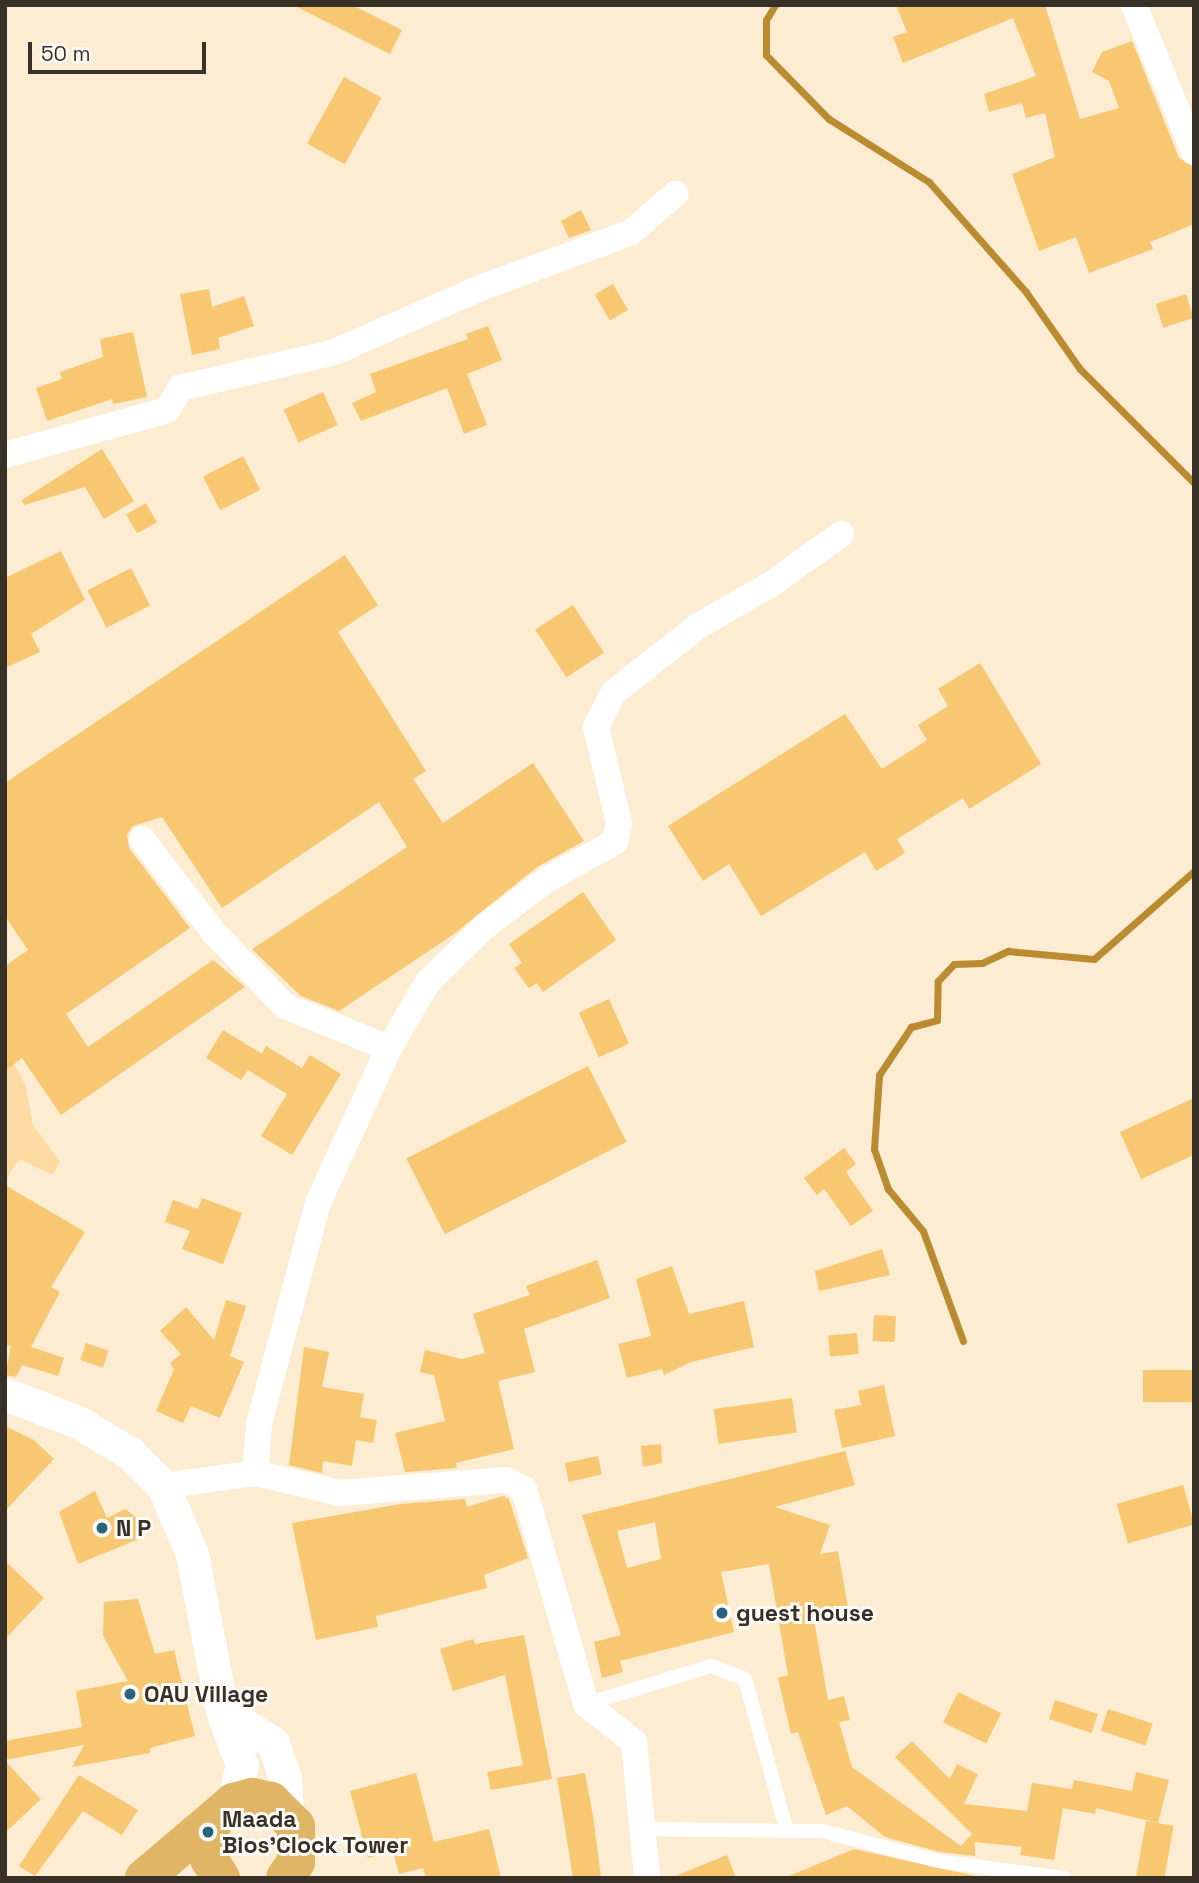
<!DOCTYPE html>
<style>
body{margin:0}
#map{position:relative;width:1199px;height:1883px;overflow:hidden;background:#fcecd2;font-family:"Space Grotesk",sans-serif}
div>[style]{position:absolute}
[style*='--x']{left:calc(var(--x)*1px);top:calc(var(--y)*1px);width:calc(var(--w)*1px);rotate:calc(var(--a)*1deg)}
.green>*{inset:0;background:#fddba2}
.stream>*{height:7px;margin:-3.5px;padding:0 3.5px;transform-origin:3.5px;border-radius:3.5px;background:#ba8b31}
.building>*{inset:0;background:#f8c771;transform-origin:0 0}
.service>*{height:14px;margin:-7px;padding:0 7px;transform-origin:7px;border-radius:7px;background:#fff}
.minor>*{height:26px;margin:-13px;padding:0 13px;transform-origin:13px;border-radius:13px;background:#fff}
.tertiary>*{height:33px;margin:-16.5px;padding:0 16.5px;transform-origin:16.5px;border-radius:16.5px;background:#fff}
.trunk>*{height:38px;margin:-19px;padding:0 19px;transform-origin:19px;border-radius:19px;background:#e0b666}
.dots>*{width:19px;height:19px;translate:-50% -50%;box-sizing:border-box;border:4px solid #fefbf6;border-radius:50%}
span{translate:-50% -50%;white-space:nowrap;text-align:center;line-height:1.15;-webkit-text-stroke:6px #fefbf6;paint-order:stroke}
.poi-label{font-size:23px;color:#373127;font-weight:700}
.left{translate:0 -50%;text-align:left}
.frame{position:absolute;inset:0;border:7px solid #373127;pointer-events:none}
.scale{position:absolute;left:28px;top:42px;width:178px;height:32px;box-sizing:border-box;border:4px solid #373127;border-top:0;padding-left:9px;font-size:21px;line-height:24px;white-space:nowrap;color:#373127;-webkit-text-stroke:5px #fefbf6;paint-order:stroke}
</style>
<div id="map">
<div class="green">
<i style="clip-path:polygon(5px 1048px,25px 1084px,33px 1125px,60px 1162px,52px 1175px,19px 1159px,5px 1181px)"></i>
</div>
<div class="stream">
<i style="--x:775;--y:5;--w:17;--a:121"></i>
<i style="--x:766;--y:20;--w:35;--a:90"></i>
<i style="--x:766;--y:55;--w:90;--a:45.5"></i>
<i style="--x:829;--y:119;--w:118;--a:32.2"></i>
<i style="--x:929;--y:182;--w:147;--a:48.6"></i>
<i style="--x:1026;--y:292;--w:94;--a:55"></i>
<i style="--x:1080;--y:369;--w:161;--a:45"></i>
<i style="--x:963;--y:1341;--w:117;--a:-110"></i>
<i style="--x:923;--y:1231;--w:55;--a:-129.8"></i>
<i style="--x:888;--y:1189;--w:42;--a:-109.3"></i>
<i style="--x:874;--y:1149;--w:74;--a:-86.1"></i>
<i style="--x:879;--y:1075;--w:58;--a:-56.3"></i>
<i style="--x:911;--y:1027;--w:27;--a:-15"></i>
<i style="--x:937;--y:1020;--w:39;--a:-89"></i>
<i style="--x:938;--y:981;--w:23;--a:-47"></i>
<i style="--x:954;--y:964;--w:28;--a:-2"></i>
<i style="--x:982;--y:963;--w:29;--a:-25"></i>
<i style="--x:1008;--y:951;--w:86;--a:5.3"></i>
<i style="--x:1094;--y:959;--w:133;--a:-41.3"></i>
</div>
<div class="building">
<i style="clip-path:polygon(293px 5px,352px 5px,402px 30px,390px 54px)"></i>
<i style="clip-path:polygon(896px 5px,1045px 5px,1080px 119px,1119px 108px,1109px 81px,1092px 72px,1102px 52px,1132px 41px,1179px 158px,1194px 167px,1194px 224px,1150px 242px,1153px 249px,1089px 273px,1076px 237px,1039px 251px,1012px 174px,1055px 157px,1045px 113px,1026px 118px,1022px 103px,989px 112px,984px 94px,1036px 76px,1013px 18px,903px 63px,893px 37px,907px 32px)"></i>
<i style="left:344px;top:77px;width:43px;height:76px;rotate:29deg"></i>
<i style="clip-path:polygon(581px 210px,591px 230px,569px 238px,561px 221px)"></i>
<i style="left:613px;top:284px;width:30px;height:21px;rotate:60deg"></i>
<i style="clip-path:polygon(209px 289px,212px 307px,244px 296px,254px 326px,218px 338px,220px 349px,192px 355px,180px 294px)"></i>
<i style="left:1186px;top:294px;width:25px;height:32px;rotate:72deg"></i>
<i style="clip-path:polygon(488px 326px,502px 360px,467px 374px,487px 425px,464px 434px,447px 388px,361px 421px,352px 403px,376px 392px,370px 374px,468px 339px,466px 334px)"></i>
<i style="clip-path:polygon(133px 332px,147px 397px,113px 404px,112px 399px,47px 421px,36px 388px,62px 379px,60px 372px,103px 357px,100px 339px)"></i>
<i style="left:323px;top:392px;width:36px;height:43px;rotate:66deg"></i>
<i style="clip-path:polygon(102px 449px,134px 501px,104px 519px,85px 487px,24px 505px,22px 500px)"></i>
<i style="left:243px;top:456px;width:38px;height:45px;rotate:63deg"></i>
<i style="left:146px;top:503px;width:22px;height:23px;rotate:60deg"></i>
<i style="clip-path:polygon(61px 551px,85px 600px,31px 634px,40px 652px,5px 668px,5px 578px)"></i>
<i style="clip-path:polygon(345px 555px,378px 605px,338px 632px,426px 771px,413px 779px,443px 823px,533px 763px,584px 841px,537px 867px,454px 934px,339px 1011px,301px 996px,252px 949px,407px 847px,379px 802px,222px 908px,162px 817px,133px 826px,127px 834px,129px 848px,190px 928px,66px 1014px,88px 1047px,213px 960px,245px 987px,61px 1115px,22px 1058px,5px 1071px,5px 966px,28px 950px,5px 916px,5px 783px)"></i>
<i style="left:131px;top:568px;width:42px;height:49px;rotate:63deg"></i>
<i style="left:573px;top:605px;width:57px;height:45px;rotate:57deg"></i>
<i style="clip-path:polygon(980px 663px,1041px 764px,969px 809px,963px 798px,897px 839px,905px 853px,876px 871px,865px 852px,761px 916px,729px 864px,703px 881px,668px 826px,845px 714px,882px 769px,927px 740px,918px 725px,948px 706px,938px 689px)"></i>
<i style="clip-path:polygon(583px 892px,616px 940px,543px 992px,537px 983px,529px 988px,514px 968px,522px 963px,509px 944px)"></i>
<i style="left:609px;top:999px;width:49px;height:33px;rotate:66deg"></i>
<i style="clip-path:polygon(223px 1030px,262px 1054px,266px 1046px,302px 1068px,310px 1055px,341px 1074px,292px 1155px,261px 1136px,287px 1094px,248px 1070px,241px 1080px,206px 1058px)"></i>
<i style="left:588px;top:1066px;width:85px;height:204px;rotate:63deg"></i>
<i style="clip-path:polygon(1194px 1098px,1194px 1155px,1141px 1179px,1120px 1132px)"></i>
<i style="clip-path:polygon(844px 1148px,856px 1164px,846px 1172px,873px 1211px,851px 1226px,824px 1189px,817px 1195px,804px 1178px)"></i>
<i style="clip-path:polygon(5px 1185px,85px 1232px,51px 1287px,60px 1292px,31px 1347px,64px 1358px,58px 1376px,22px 1365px,16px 1377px,5px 1375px,11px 1346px,5px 1345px)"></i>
<i style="clip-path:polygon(202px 1198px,242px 1213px,223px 1264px,182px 1249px,190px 1231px,165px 1222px,173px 1200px,198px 1209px)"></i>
<i style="clip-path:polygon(882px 1249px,890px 1275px,819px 1291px,815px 1271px)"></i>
<i style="clip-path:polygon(597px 1260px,610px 1298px,524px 1329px,535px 1372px,498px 1381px,514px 1449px,456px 1463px,457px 1468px,405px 1472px,395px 1433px,445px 1421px,434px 1375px,420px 1372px,425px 1350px,462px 1359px,485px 1353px,473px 1314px,530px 1295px,526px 1286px)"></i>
<i style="clip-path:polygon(672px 1266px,689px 1314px,744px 1301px,754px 1347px,691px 1362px,664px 1375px,662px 1369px,627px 1378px,618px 1344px,651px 1336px,636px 1279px)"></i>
<i style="clip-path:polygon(226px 1300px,246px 1306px,230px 1356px,244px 1362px,220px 1418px,191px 1406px,183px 1423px,156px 1411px,174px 1369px,170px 1363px,181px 1354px,160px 1331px,186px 1307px,214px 1340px)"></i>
<i style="left:874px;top:1315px;width:22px;height:26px;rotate:3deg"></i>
<i style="left:857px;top:1333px;width:21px;height:29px;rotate:85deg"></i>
<i style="left:86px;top:1343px;width:24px;height:18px;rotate:19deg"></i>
<i style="clip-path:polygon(304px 1347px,329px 1352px,322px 1387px,364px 1394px,360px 1417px,377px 1420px,373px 1443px,356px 1440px,352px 1466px,323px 1461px,322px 1473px,289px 1465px)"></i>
<i style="left:1194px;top:1370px;width:32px;height:51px;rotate:90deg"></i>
<i style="clip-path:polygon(884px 1385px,895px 1436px,842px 1448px,834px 1410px,861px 1405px,858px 1391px)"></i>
<i style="left:792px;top:1398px;width:35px;height:79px;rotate:82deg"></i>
<i style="clip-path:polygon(5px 1426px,34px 1440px,54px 1459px,5px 1511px)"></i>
<i style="clip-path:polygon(661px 1444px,662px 1463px,643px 1467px,641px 1446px)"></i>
<i style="clip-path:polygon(evenodd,845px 1451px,855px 1485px,775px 1507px,830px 1525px,820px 1554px,838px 1551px,849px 1614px,814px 1620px,828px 1700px,844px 1696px,850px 1720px,839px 1722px,852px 1767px,961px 1846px,972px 1834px,895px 1757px,912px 1741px,950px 1779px,957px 1764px,978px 1774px,964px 1804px,1027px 1811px,1032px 1783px,1072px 1789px,1074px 1780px,1132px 1791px,1136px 1772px,1169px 1780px,1158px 1823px,1096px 1808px,1095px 1814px,1063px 1808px,1054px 1860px,1020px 1855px,1022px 1847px,975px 1842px,975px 1856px,940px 1852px,885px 1837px,847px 1806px,826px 1815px,798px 1732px,791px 1734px,778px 1678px,788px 1675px,769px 1564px,721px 1572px,734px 1632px,620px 1661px,623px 1672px,602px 1678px,594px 1642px,621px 1635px,582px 1515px,845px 1451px,655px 1522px,661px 1559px,627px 1568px,617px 1531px,655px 1522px)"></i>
<i style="left:598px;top:1456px;width:19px;height:34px;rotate:78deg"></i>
<i style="left:1183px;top:1485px;width:41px;height:69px;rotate:74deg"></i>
<i style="clip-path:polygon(95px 1491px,107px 1518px,125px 1509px,137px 1518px,141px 1538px,78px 1564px,59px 1512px)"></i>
<i style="clip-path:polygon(503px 1496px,509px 1499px,528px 1558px,484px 1575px,487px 1588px,376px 1616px,378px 1627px,316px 1640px,292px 1523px,401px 1504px,465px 1499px,467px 1507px)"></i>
<i style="clip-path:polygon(5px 1561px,44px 1598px,5px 1639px)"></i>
<i style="clip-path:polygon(138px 1599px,155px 1654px,174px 1650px,195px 1736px,150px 1748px,150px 1753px,72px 1767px,84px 1745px,5px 1760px,5px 1741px,82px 1727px,76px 1691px,128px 1681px,103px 1636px,104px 1602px)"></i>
<i style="clip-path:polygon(524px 1635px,552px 1779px,491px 1790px,487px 1772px,523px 1765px,505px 1675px,453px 1691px,440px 1649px,473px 1639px,475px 1644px)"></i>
<i style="left:958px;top:1692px;width:48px;height:34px;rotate:26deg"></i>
<i style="left:1055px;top:1700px;width:45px;height:20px;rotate:18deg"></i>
<i style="left:1108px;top:1709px;width:47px;height:23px;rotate:18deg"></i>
<i style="clip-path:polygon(5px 1761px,41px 1799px,5px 1833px)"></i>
<i style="clip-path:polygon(416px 1773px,434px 1842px,489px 1829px,501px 1878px,426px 1878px,423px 1868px,399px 1874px,393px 1851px,368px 1858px,350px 1791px)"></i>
<i style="clip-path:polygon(585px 1773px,593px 1816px,601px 1878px,573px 1878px,557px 1778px)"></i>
<i style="clip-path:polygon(79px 1775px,138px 1810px,122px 1835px,83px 1811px,35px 1876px,19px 1866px)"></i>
<i style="left:1146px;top:1821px;width:28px;height:56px;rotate:10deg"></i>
<i style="clip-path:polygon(854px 1849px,975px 1876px,975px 1878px,784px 1878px)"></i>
<i style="clip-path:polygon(727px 1855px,736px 1878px,674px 1878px,673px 1877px)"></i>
</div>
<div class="service">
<i style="--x:586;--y:1704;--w:131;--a:-16.9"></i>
<i style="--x:711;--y:1666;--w:36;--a:21"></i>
<i style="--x:745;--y:1679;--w:158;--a:74.6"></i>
<i style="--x:646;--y:1829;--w:176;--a:0.7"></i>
<i style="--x:822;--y:1831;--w:120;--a:14.5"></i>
<i style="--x:938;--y:1861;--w:127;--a:7.7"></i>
</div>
<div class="minor">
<i style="--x:1134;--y:5;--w:159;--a:67.8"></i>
<i style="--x:5;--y:455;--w:168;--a:-15.5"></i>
<i style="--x:167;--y:410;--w:26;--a:-59"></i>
<i style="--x:180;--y:388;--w:156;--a:-13"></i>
<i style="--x:332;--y:353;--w:165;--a:-23.6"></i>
<i style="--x:483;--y:287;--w:157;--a:-20.2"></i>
<i style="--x:630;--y:233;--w:60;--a:-40.9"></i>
<i style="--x:142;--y:839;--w:120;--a:52.5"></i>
<i style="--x:215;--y:934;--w:100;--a:45.8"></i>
<i style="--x:285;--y:1006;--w:112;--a:22"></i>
<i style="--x:255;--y:1473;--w:87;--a:13.2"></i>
<i style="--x:340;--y:1493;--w:167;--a:-4.5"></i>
<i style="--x:506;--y:1480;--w:20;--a:27"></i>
<i style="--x:524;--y:1489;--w:224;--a:73.9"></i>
<i style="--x:586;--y:1704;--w:61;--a:38.4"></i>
<i style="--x:634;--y:1742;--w:137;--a:84.5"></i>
<i style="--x:163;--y:1486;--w:93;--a:-8"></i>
<i style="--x:255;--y:1473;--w:49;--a:-85.3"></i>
<i style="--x:259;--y:1424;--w:229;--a:-75.1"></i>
<i style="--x:318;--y:1203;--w:170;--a:-65.4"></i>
<i style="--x:389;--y:1048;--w:77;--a:-59.4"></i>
<i style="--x:428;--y:982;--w:80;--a:-44.5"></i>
<i style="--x:485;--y:926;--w:76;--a:-37"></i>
<i style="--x:546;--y:880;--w:79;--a:-28.8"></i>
<i style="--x:615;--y:842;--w:19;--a:-78"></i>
<i style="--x:619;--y:823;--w:99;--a:-103.5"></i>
<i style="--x:596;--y:727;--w:38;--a:-63"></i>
<i style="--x:613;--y:693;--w:108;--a:-38.2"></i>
<i style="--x:698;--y:626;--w:86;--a:-29.8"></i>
<i style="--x:773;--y:583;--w:84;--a:-35.8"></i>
</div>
<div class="tertiary">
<i style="--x:5;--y:1394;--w:80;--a:21.1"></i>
<i style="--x:80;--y:1423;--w:60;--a:31.3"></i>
<i style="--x:131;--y:1454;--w:45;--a:45"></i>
<i style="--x:163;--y:1486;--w:74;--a:66.9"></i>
<i style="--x:192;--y:1554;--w:160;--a:79.2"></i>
<i style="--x:222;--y:1711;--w:58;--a:69.7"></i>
<i style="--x:242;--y:1765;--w:38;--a:104"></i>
<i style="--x:222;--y:1711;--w:60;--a:32.1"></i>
<i style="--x:273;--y:1743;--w:37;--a:71"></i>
<i style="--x:285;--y:1778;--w:34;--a:87"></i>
</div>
<div class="trunk">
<i style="--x:144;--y:1878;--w:94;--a:-40.3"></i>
<i style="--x:221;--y:1878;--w:22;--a:-122"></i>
<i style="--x:209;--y:1859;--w:22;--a:-95"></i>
<i style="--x:207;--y:1837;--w:22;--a:-66"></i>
<i style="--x:216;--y:1817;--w:23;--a:-41"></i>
<i style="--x:233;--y:1802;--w:20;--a:-15"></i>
<i style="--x:252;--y:1797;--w:19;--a:12"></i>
<i style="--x:271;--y:1801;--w:35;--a:45"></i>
<i style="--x:296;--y:1826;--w:36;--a:90"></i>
<i style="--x:296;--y:1862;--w:19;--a:125"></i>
</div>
<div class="dots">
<i style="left:102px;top:1528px;background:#2a637d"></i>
<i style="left:722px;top:1613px;background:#2a637d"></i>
<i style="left:130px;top:1694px;background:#2a637d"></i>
<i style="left:208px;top:1832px;background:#2a637d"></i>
</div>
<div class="poi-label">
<span class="left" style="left:116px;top:1528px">N P</span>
<span class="left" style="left:736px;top:1613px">guest house</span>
<span class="left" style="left:144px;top:1694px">OAU Village</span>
<span class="left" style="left:222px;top:1832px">Maada<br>Bios'Clock Tower</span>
</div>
<div class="frame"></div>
<div class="scale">50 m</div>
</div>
